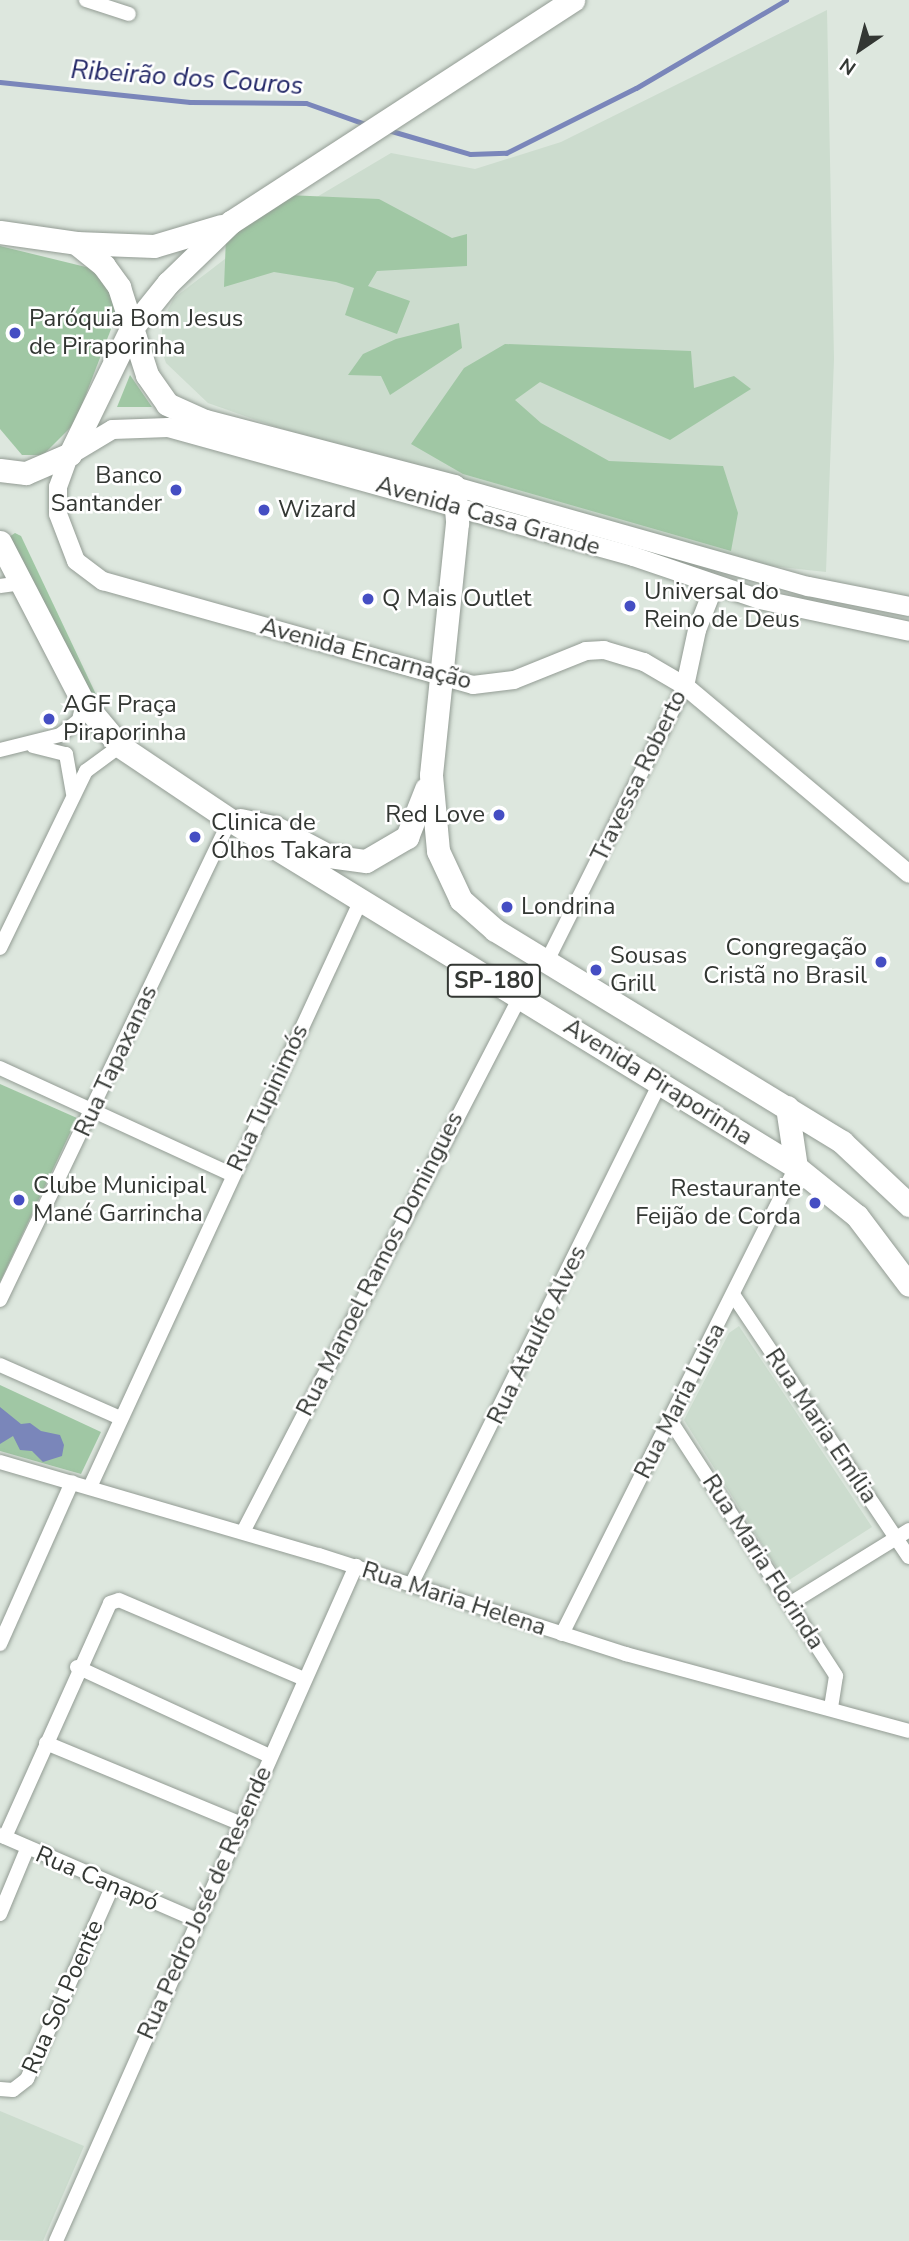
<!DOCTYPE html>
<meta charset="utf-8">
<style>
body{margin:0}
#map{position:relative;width:909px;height:2241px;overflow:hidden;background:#dde7de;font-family:"Nunito Sans",sans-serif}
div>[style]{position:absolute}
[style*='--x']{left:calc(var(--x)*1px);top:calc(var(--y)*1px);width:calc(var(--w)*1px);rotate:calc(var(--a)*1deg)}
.built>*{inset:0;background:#ccdcce}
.green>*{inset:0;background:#a0c7a4}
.water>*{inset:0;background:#7a86ba}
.stream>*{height:5px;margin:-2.5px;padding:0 2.5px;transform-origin:2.5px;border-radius:2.5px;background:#7a86ba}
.roads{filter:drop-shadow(0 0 2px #939c94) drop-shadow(0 0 2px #939c94)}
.minor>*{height:14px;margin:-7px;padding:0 7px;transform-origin:7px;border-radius:7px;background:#fff}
.tertiary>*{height:18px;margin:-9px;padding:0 9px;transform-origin:9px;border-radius:9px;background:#fff}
.secondary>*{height:19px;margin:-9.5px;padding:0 9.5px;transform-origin:9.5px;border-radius:9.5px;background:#fff}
.primary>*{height:23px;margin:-11.5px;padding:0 11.5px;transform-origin:11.5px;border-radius:11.5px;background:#fff}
.dots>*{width:19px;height:19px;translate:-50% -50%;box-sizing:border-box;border:4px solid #fff;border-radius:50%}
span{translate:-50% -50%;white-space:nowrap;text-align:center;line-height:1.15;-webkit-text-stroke:5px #fff;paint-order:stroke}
.shield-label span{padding:2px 5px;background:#fff;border:2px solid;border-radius:5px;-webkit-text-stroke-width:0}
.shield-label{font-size:23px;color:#333733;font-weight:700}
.poi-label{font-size:24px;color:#333733}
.left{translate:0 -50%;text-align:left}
.right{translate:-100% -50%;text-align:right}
.street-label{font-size:24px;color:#333733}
.water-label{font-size:26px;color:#212666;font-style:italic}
.north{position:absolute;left:825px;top:14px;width:70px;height:70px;-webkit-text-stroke:5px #fff;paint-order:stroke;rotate:215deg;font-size:19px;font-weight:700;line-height:28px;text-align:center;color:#333733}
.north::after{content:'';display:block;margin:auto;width:24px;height:32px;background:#333733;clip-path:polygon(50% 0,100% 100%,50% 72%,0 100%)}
</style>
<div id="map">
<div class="built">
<i style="clip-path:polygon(827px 10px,834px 359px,826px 572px,743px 563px,276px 427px,208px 403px,166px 363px,161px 349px,163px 319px,174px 298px,268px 226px,391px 153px,475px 169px,561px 142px)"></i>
<i style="clip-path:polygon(739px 1326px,872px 1527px,786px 1582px,684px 1420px,729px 1333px)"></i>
<i style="clip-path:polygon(0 2111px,84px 2146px,43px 2241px,0 2240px)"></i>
</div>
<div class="green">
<i style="clip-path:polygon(287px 195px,379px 199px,452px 238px,467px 234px,467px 266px,377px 271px,368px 286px,410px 301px,397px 334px,345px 315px,354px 288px,336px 282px,274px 272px,224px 287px,226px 237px)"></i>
<i style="clip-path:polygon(0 246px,90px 268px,110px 290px,116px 316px,75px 423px,43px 455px,22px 455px,0 429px)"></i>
<i style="clip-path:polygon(459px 323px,462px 348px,390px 395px,381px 376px,348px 375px,363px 354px,396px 339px)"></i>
<i style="clip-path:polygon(505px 344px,691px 351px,694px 388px,734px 376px,751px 389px,670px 440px,540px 382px,515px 400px,541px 423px,609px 461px,723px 466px,738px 513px,731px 551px,463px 474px,411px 444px,464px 368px)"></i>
<i style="clip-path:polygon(130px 375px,152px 407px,117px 407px)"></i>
<i style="clip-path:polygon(15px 533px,21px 536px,101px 705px,95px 703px,9px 537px)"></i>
<i style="clip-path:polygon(0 1084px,77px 1118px,0 1282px)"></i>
<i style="clip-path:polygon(0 1385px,101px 1432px,81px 1474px,0 1451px)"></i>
</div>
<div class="water">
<i style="clip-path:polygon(0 1407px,21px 1424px,30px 1423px,41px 1431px,60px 1435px,64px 1445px,62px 1456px,43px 1462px,32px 1451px,20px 1450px,13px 1436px,0 1444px)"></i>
</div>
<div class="stream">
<i style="--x:0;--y:82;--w:191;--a:6"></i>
<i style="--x:190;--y:102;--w:116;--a:0.5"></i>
<i style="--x:306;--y:103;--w:66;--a:19.5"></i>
<i style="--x:388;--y:130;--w:85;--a:16.3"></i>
<i style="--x:470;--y:154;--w:36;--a:-2"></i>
<i style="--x:506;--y:153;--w:145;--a:-26.6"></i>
<i style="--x:636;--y:88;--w:174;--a:-30.4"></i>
</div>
<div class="roads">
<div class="minor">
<i style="--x:86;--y:0;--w:45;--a:18"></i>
<i style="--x:0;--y:586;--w:22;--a:-8"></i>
<i style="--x:33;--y:746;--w:34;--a:14"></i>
<i style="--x:66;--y:754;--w:40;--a:80"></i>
<i style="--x:0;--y:750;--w:62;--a:-14"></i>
<i style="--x:60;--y:735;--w:24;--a:-38"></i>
<i style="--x:79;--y:720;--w:18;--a:-77"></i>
<i style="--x:0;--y:948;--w:197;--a:-64.1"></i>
<i style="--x:86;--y:771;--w:42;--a:-36.3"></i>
<i style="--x:547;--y:961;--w:308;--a:-63.4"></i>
<i style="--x:0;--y:1068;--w:256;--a:24.7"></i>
<i style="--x:734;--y:1296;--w:314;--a:56.2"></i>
<i style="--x:0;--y:1300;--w:532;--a:-64.4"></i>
<i style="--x:0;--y:1365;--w:131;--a:23.8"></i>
<i style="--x:670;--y:1420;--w:305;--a:57"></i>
<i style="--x:836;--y:1676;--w:32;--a:99"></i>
<i style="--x:0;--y:1462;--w:332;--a:16.3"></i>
<i style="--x:319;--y:1555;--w:323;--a:17.9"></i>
<i style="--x:626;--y:1654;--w:293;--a:15.2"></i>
<i style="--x:90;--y:1487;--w:647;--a:-65.22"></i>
<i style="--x:243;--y:1532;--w:602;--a:-62.63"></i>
<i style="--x:411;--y:1585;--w:560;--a:-63.62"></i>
<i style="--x:791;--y:1603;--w:139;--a:-31.7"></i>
<i style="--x:562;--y:1634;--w:522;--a:-63.39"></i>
<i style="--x:0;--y:1644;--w:177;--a:-66"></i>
<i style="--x:77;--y:1667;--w:213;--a:24.8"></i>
<i style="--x:46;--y:1743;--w:209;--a:22.5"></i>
<i style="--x:0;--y:1835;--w:214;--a:23.4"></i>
<i style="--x:5;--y:1837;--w:256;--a:-65.8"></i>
<i style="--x:110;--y:1603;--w:9;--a:-18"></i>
<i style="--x:119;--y:1600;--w:201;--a:23.1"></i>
<i style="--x:0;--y:1914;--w:70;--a:-67.4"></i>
<i style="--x:0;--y:2089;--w:13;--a:4"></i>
<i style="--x:13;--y:2090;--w:18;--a:-38"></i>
<i style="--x:27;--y:2079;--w:210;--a:-66.1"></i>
<i style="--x:56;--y:2241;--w:739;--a:-66.04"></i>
</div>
<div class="tertiary">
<i style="--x:70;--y:454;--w:35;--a:110"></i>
<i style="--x:58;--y:487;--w:27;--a:90"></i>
<i style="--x:58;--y:514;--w:50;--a:69"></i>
<i style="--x:76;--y:561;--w:34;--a:37"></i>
<i style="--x:103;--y:581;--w:384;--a:15.7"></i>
<i style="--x:473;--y:685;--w:41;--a:-7"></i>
<i style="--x:514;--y:680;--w:78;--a:-21.9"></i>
<i style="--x:586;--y:651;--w:18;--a:-3"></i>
<i style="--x:604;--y:650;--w:42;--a:16.7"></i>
<i style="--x:644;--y:662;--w:48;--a:30.3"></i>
<i style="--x:685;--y:686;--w:292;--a:40"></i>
<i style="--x:685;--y:686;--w:57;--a:-77.9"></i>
<i style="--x:697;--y:630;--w:49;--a:-68.6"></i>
</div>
<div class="secondary">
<i style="--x:70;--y:454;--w:49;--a:-30.8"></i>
<i style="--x:112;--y:429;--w:56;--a:-2"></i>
<i style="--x:168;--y:427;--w:483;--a:15.5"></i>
<i style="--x:633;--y:556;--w:133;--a:18.8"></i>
<i style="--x:759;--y:599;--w:153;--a:12"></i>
<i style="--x:454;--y:486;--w:368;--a:15.8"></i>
<i style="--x:808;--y:586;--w:103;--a:11.2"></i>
</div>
<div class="primary">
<i style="--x:0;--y:232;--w:77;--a:8.2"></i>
<i style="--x:76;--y:243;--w:78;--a:2.2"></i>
<i style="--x:154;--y:246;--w:70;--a:-16.6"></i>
<i style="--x:76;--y:243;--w:36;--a:39"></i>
<i style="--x:104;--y:266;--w:26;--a:54"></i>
<i style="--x:119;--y:287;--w:92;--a:72.3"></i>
<i style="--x:147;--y:375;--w:35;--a:55"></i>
<i style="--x:167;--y:404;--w:42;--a:24.1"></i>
<i style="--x:205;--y:421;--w:257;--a:14.6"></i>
<i style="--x:454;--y:486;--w:37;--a:85"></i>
<i style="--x:457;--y:523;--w:253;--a:95.9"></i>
<i style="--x:431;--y:775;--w:76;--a:84.7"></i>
<i style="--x:438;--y:851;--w:54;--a:64.9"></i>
<i style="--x:461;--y:900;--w:45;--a:41.4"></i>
<i style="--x:495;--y:930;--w:407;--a:31.4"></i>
<i style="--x:842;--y:1142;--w:92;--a:43.2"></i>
<i style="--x:0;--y:470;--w:26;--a:7"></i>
<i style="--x:26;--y:473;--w:48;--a:-23.4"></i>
<i style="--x:70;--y:454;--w:139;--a:-64"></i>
<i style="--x:131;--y:329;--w:59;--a:-51.2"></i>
<i style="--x:168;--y:283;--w:88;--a:-44.1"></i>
<i style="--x:231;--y:222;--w:408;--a:-33"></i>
<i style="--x:0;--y:542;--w:180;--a:62.6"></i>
<i style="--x:83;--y:702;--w:57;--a:49.9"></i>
<i style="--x:120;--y:746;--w:133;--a:33.9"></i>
<i style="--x:230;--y:820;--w:664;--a:31.51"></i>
<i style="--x:796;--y:1167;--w:78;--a:38.8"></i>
<i style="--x:857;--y:1216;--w:86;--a:53"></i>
<i style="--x:240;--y:820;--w:35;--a:12"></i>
<i style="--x:274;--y:827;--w:62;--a:27.8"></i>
<i style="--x:329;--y:856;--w:37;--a:8"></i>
<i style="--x:366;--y:861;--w:48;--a:-30.3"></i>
<i style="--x:407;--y:837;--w:52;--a:-68.4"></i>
<i style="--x:787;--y:1107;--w:61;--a:81.5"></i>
</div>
</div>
<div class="dots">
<i style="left:15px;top:333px;background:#454ec3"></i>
<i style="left:176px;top:490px;background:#454ec3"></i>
<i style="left:264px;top:510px;background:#454ec3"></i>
<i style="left:368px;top:599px;background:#454ec3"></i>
<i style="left:630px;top:606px;background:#454ec3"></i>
<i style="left:49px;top:719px;background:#454ec3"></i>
<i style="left:499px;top:815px;background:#454ec3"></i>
<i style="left:195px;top:837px;background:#454ec3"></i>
<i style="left:507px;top:907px;background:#454ec3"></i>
<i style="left:881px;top:962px;background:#454ec3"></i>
<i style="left:596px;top:970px;background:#454ec3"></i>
<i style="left:19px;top:1200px;background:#454ec3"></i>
<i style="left:815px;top:1203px;background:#454ec3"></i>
</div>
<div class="shield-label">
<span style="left:494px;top:981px">SP-180</span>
</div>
<div class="poi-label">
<span class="left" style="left:29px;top:333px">Paróquia Bom Jesus<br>de Piraporinha</span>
<span class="right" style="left:162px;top:490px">Banco<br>Santander</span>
<span class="left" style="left:278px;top:510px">Wizard</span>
<span class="left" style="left:644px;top:606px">Universal do<br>Reino de Deus</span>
<span class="left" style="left:382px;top:599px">Q Mais Outlet</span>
<span class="left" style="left:63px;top:719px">AGF Praça<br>Piraporinha</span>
<span class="right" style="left:485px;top:815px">Red Love</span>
<span class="left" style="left:211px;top:837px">Clinica de<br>Ólhos Takara</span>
<span class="left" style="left:521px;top:907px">Londrina</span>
<span class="right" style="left:867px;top:962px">Congregação<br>Cristã no Brasil</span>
<span class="left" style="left:610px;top:970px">Sousas<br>Grill</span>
<span class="left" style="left:33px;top:1200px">Clube Municipal<br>Mané Garrincha</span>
<span class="right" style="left:801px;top:1203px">Restaurante<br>Feijão de Corda</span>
</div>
<div class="street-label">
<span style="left:488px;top:516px;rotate:16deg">Avenida Casa Grande</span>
<span style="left:366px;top:654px;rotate:15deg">Avenida Encarnação</span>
<span style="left:639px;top:776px;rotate:-64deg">Travessa Roberto</span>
<span style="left:116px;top:1061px;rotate:-65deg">Rua Tapaxanas</span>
<span style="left:658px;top:1082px;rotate:32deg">Avenida Piraporinha</span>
<span style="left:268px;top:1098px;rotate:-65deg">Rua Tupinimós</span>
<span style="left:380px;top:1264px;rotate:-63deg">Rua Manoel Ramos Domingues</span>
<span style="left:537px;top:1335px;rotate:-64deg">Rua Ataulfo Alves</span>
<span style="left:680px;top:1401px;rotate:-63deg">Rua Maria Luisa</span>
<span style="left:821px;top:1426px;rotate:56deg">Rua Maria Emília</span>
<span style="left:763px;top:1562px;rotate:57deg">Rua Maria Florinda</span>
<span style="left:454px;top:1599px;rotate:18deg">Rua Maria Helena</span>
<span style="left:97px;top:1879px;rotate:23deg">Rua Canapó</span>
<span style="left:205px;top:1903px;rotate:-66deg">Rua Pedro José de Resende</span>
<span style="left:63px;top:1997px;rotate:-66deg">Rua Sol Poente</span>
</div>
<div class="water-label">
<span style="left:187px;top:78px;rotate:4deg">Ribeirão dos Couros</span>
</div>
<div class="north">N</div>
</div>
